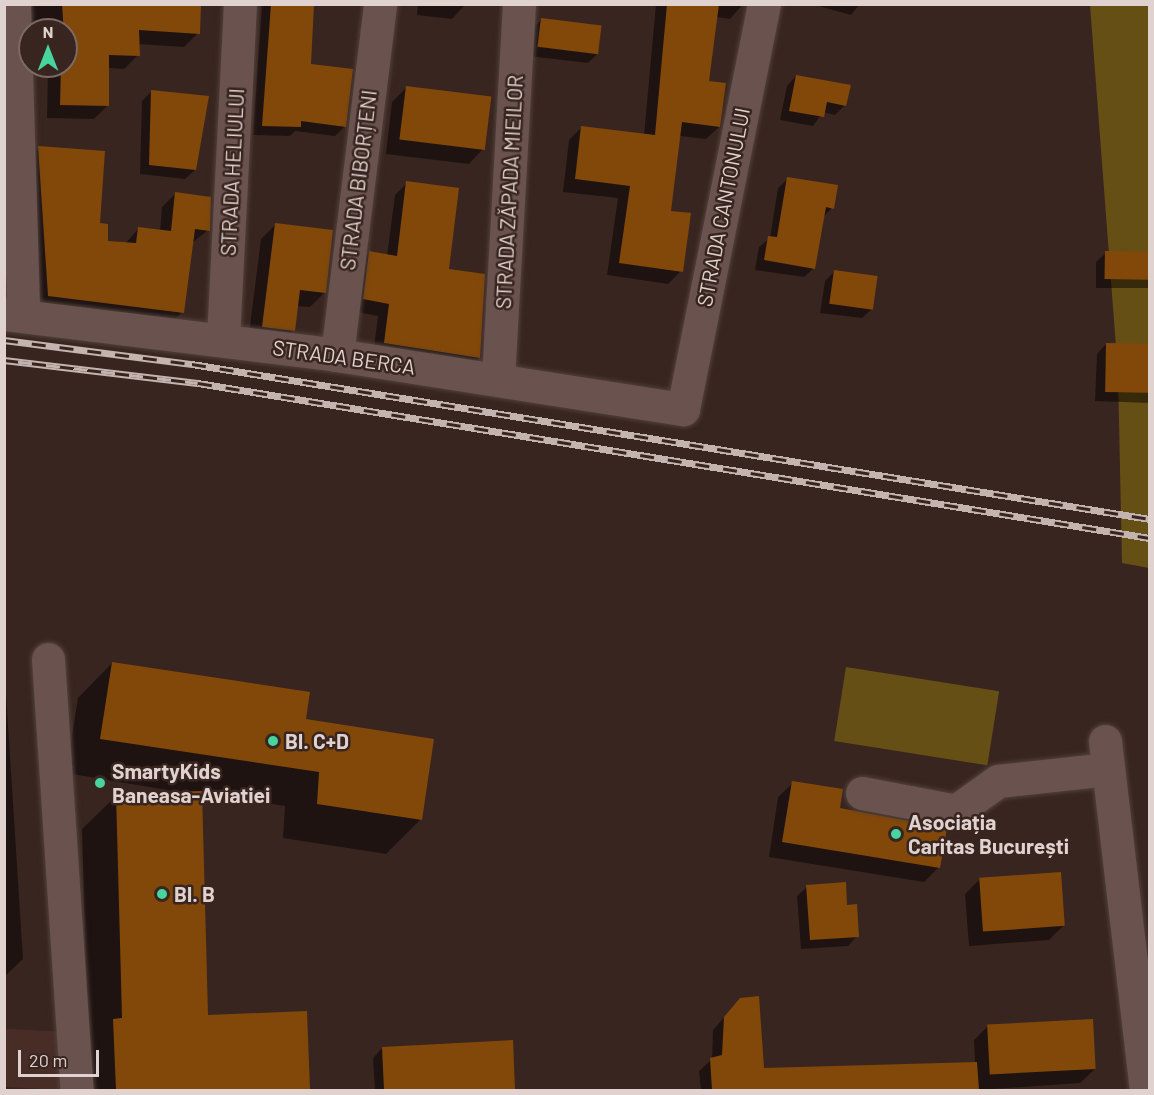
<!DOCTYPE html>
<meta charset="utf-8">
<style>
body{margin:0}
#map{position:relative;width:1154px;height:1095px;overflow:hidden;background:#392520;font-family:Barlow,sans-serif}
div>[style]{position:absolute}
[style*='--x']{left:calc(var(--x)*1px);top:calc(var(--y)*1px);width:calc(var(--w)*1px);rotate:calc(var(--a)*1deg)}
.built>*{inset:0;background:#482d26;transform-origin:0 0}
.green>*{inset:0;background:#664f15;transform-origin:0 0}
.shadow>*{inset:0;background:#0007}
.building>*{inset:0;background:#824809;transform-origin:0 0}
.roads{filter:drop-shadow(0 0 2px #51413c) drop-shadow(0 0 2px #51413c)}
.minor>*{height:33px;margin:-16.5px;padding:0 16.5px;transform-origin:16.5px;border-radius:16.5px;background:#6a534e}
.rail>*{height:7px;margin-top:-3.5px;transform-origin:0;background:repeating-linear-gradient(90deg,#392520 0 14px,#c3b4b0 0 28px);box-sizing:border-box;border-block:2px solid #c3b4b0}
.dots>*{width:16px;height:16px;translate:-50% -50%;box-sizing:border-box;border:3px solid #392520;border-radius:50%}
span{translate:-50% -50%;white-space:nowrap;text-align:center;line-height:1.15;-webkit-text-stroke:5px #392520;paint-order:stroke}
.street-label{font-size:21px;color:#e0d2cf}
.poi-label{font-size:21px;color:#e0d2cf;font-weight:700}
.left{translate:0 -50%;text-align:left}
.frame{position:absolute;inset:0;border:6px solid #e0d2cf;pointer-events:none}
.north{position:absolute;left:18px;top:18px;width:60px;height:60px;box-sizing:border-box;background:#392520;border:2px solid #7c6a66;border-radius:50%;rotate:0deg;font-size:16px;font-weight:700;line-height:24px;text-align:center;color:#e0d2cf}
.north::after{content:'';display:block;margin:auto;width:21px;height:27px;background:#47d49e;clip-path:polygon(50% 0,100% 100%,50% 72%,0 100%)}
.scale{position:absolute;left:18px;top:1050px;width:81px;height:27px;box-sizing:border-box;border:3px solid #e0d2cf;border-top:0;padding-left:8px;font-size:18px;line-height:21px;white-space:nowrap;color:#e0d2cf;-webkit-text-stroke:4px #392520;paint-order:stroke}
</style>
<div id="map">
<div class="built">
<i style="left:67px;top:1032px;width:58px;height:62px;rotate:93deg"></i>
</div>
<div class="green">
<i style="clip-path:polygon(1090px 5px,1149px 5px,1149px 568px,1122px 563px,1118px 373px)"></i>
<i style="left:846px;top:667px;width:155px;height:75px;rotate:9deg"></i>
</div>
<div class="shadow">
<i style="clip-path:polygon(21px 4px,200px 4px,198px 33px,184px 47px,138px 44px,138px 55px,124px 69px,108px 68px,108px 105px,94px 119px,47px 118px,48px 66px,66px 66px,66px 30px,30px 30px)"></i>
<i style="clip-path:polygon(262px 4px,313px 4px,309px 66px,345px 126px,335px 136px,295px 131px,290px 136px,253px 135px)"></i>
<i style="clip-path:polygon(418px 4px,466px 4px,452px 19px,417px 15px)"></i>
<i style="clip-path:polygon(656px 4px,743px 4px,730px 19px,716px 17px,707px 82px,719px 127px,706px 139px,679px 136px,670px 212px,681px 271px,668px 284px,607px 275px,618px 198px,563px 192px,569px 140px,582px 127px,644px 135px)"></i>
<i style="clip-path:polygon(811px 4px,860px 4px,851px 15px)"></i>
<i style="clip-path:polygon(541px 20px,598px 53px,588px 63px,529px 56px,532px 29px)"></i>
<i style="clip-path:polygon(796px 76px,845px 105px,835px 115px,823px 112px,813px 126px,780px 120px,787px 86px)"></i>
<i style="clip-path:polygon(407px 87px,483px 149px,469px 164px,386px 154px,392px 102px)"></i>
<i style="clip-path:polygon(151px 92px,195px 170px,185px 179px,140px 174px,142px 101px)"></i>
<i style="clip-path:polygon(39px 148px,99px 224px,106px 243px,125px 244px,138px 229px,160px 231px,162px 207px,175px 194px,208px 230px,192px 243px,182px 312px,169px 325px,36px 308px,26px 161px)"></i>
<i style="clip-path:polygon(788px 179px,832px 208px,822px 218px,814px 268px,804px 277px,755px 270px,759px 247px,770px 238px,778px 188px)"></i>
<i style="clip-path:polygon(407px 183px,479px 358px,467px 370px,373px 355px,378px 316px,351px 311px,357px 265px,369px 253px,387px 256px,395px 195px)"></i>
<i style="clip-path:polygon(276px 224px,324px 293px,310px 307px,296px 306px,293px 330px,279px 345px,248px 341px,261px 239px)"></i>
<i style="clip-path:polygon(1106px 253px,1150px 254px,1150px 288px,1096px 288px,1096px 262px)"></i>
<i style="clip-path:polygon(834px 272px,872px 309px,862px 318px,820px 313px,825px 281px)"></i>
<i style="clip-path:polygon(1106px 344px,1150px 346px,1150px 403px,1095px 401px,1097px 354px)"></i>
<i style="clip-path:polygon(4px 662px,23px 959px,4px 977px)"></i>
<i style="clip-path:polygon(112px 663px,304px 721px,421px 819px,386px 854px,283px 838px,285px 806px,201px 794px,206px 1017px,308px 1090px,80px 1090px,88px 1046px,82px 829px,117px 795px,185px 793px,66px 773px,78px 698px)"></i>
<i style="clip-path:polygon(793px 783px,838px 809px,939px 867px,924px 882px,769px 857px,778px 797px)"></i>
<i style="clip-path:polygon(980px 879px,1063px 926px,1049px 940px,969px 946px,965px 894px)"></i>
<i style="clip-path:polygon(807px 887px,846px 906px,857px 936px,848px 946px,801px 949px,797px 896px)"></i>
<i style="clip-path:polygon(729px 1012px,762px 1070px,975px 1063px,974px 1040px,988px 1026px,1095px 1069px,1080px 1083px,978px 1090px,701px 1090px,699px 1071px,712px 1059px,713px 1030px)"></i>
<i style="clip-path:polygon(512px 1042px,513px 1090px,375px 1090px,373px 1058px,382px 1048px)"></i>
</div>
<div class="building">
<i style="clip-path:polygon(62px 4px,201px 4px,200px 34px,139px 30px,140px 56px,109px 55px,109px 106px,60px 105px,61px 66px,66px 66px)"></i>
<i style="clip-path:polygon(271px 4px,314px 4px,311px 64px,353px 69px,346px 127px,301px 121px,301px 127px,262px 126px)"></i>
<i style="clip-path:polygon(667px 4px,719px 4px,709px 81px,726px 83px,720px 127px,682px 122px,671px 211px,691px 213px,683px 272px,619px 263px,630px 186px,575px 179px,581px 126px,655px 135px)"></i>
<i style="left:541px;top:18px;width:61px;height:29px;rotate:7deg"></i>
<i style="clip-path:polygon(796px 75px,851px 85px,846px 106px,827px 102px,824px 117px,789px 111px)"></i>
<i style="left:406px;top:86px;width:86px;height:54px;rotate:7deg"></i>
<i style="clip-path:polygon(151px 90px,209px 96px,196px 170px,149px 165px)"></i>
<i style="clip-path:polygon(38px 146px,105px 151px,100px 223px,108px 224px,108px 241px,136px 243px,138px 227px,171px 231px,175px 192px,211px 197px,210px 231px,195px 229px,184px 313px,48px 296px)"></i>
<i style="clip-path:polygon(787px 177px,838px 185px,834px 209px,826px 207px,815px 269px,764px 260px,768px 236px,777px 237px)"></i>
<i style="clip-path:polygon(406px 181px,459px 188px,449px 269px,485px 274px,480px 358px,384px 343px,389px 304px,363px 299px,369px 251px,397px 256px)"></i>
<i style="clip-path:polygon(275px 223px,333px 230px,326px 293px,300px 290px,295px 331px,262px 327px)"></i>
<i style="left:1105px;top:251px;width:44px;height:28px;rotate:1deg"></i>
<i style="left:834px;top:270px;width:44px;height:34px;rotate:8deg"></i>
<i style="left:1106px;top:343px;width:43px;height:49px;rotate:1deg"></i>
<i style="clip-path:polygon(112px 662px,310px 692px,306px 719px,434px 739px,422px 820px,317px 804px,319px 772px,100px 739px)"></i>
<i style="clip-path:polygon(792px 781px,843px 789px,840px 808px,947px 828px,940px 868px,782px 842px)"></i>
<i style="clip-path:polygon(202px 791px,208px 1015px,307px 1011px,310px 1090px,116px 1090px,113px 1019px,122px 1018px,116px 793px)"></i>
<i style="left:1061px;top:872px;width:54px;height:82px;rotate:86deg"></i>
<i style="clip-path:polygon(846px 882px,847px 905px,857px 904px,859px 937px,810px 940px,806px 885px)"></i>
<i style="clip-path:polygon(759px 996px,764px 1068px,977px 1062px,979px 1090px,712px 1090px,710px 1058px,722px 1055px,724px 1017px,740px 998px)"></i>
<i style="left:1093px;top:1019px;width:50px;height:106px;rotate:87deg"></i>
<i style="clip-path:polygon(513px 1040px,515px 1090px,384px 1090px,382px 1047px)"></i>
</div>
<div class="roads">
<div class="minor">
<i style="--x:14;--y:4;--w:311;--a:88.3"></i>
<i style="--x:4;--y:314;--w:336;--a:7"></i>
<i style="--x:337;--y:355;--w:350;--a:8.9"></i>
<i style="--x:683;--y:409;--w:413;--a:-78.7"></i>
<i style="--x:223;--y:339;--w:335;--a:-87.1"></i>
<i style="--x:337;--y:355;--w:354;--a:-83"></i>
<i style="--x:498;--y:379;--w:376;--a:-86.8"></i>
<i style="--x:48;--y:659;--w:432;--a:86.2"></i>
<i style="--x:1105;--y:741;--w:351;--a:83.3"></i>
<i style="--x:862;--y:793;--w:96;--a:10.8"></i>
<i style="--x:956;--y:811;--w:52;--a:-35.5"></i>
<i style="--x:998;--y:781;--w:111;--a:-6.2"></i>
</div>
</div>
<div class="rail">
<i style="--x:4;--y:340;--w:190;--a:7.3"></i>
<i style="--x:192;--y:364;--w:970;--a:9.19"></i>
<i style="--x:4;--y:360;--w:195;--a:6.8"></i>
<i style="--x:198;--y:383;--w:965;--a:9.25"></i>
</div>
<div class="dots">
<i style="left:273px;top:741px;background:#47d49e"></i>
<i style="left:100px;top:783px;background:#47d49e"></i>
<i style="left:896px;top:834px;background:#47d49e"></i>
<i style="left:162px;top:894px;background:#47d49e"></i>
</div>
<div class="street-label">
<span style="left:232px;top:172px;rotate:-87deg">STRADA HELIULUI</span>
<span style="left:358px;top:180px;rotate:-83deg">STRADA BIBORȚENI</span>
<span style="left:509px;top:192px;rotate:-87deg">STRADA ZĂPADA MIEILOR</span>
<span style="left:723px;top:207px;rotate:-79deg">STRADA CANTONULUI</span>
<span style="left:344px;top:357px;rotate:8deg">STRADA BERCA</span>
</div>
<div class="poi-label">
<span class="left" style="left:285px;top:741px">Bl. C+D</span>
<span class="left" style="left:112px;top:783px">SmartyKids<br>Baneasa-Aviatiei</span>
<span class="left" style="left:908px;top:834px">Asociația<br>Caritas București</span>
<span class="left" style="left:174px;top:894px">Bl. B</span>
</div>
<div class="frame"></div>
<div class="north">N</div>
<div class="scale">20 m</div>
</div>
